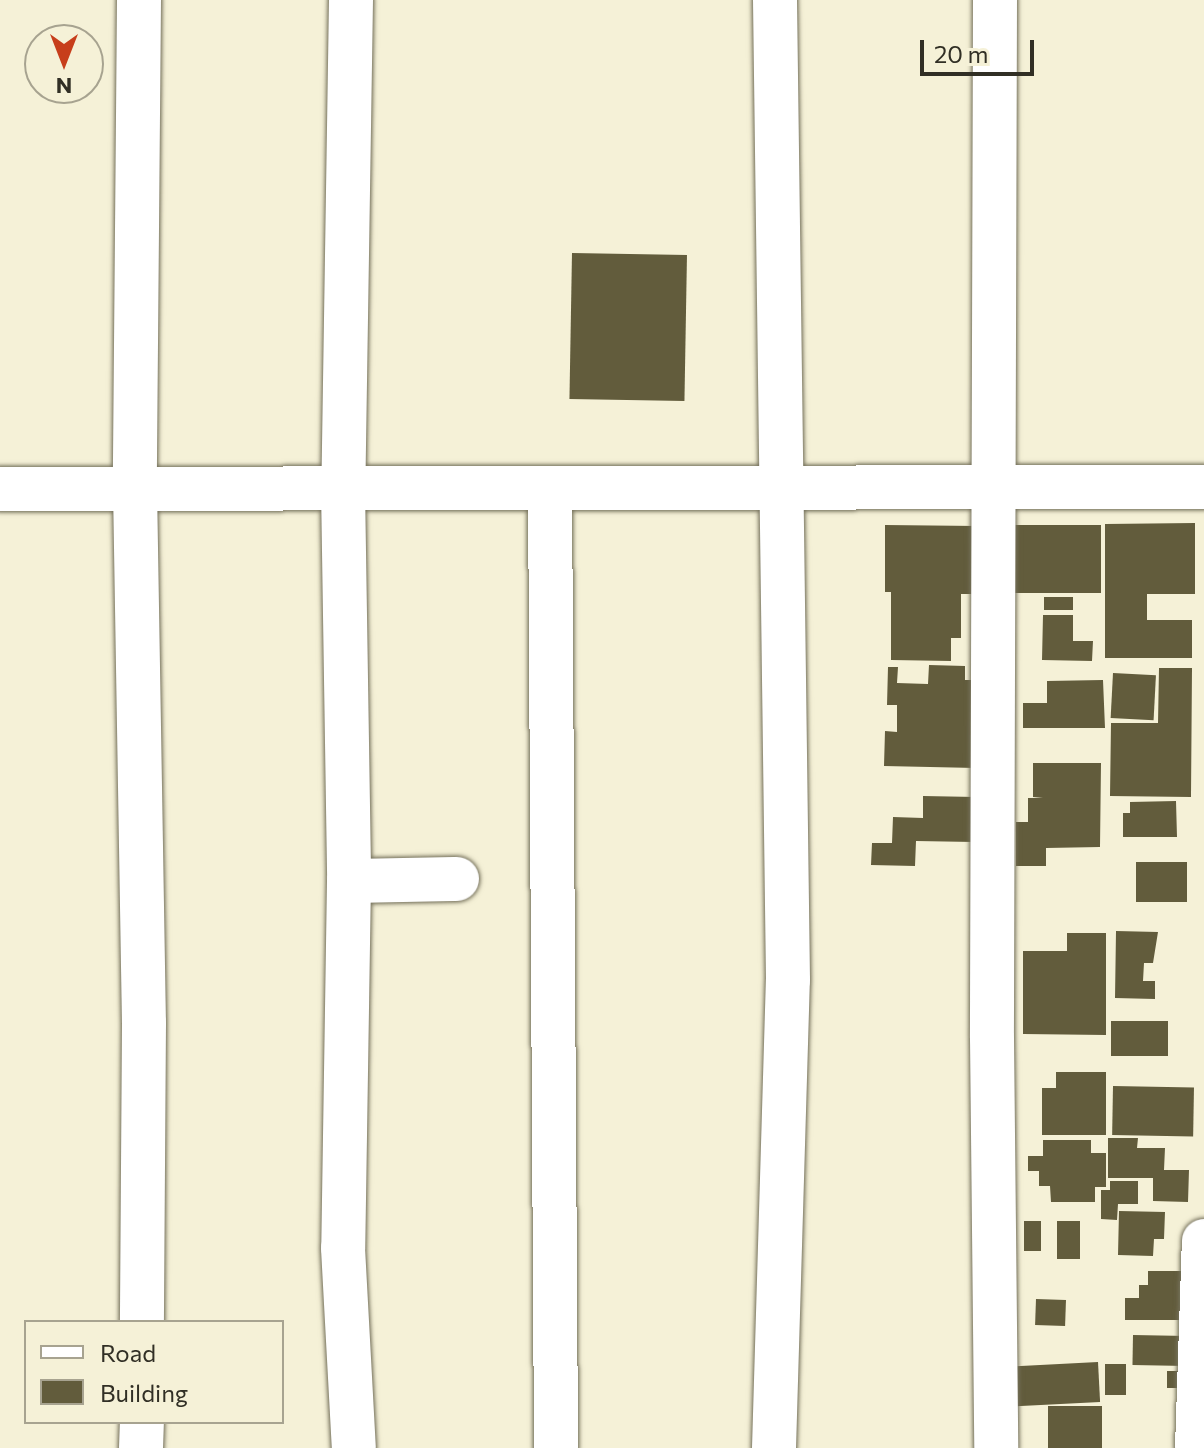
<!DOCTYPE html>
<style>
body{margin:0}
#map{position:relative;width:1204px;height:1448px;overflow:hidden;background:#f5f1d7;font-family:Commissioner,sans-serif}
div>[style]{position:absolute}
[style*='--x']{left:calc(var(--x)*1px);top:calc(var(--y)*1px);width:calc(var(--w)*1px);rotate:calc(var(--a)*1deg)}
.building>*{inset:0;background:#625c3c;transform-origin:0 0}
.roads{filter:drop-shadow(0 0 2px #75715b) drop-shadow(0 0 2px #75715b)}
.minor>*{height:44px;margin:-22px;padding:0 22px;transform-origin:22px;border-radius:22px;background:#fff}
span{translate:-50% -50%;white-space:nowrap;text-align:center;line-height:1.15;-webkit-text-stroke:8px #f5f1d7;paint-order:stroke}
.legend{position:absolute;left:24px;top:1320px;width:260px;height:104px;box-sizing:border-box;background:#f5f1d7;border:2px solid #a7a390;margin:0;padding:10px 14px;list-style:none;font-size:24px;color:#312f25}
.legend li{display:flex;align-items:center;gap:16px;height:40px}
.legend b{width:40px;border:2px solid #a7a390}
.north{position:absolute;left:24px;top:24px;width:80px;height:80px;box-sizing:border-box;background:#f5f1d7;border:2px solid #a7a390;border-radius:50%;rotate:180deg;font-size:22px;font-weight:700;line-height:32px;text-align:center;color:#312f25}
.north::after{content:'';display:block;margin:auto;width:28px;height:36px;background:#c73e1b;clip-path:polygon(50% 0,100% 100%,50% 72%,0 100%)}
.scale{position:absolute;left:920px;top:40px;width:114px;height:36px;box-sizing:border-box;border:4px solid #312f25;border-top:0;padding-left:10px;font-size:24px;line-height:28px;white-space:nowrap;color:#312f25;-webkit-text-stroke:6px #f5f1d7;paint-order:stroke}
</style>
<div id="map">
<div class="building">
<i style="left:572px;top:253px;width:115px;height:146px;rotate:1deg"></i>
<i style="clip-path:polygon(1195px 523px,1195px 594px,1147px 594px,1147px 620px,1192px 620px,1192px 658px,1105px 658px,1105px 524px)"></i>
<i style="clip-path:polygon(885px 525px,977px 526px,976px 594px,961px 594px,961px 638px,951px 638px,951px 661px,891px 660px,891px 592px,885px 592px)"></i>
<i style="left:1014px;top:525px;width:87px;height:68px"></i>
<i style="left:1044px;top:597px;width:29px;height:13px"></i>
<i style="clip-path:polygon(1043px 615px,1073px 615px,1073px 641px,1093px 641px,1092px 661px,1042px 660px)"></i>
<i style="clip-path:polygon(929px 665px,965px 666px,965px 680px,977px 680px,976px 768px,884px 766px,885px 731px,897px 732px,897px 705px,887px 705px,888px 667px,898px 667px,897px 683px,928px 684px)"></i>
<i style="clip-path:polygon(1159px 668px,1192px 668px,1191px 797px,1110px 796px,1111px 723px,1158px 723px)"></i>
<i style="left:1113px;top:673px;width:43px;height:45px;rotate:3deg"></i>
<i style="clip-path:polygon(1103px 680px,1105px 728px,1023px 728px,1023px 703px,1047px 703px,1047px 681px)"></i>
<i style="clip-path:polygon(1033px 763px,1101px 763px,1100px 847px,1046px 848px,1046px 866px,1016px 866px,1016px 822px,1028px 822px,1028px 798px,1043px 798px,1033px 797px)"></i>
<i style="clip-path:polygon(923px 796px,976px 797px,974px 842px,916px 841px,915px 866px,871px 865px,872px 843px,892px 843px,893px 817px,923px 818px)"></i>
<i style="clip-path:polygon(1176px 801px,1177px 837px,1123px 837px,1123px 813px,1130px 813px,1130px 802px)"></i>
<i style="left:1136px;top:862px;width:51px;height:40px"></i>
<i style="clip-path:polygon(1116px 931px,1158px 932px,1153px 963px,1144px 963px,1143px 981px,1155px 981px,1155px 999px,1115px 998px)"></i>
<i style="clip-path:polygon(1067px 933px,1106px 933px,1106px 1035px,1023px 1034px,1023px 951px,1067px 951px)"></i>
<i style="left:1111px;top:1021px;width:57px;height:35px"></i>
<i style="clip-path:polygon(1056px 1072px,1106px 1072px,1106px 1135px,1042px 1135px,1042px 1088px,1056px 1088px)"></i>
<i style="left:1113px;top:1086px;width:81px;height:49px;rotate:1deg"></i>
<i style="clip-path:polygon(1108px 1138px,1138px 1138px,1137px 1148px,1165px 1148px,1164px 1170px,1189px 1170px,1188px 1202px,1153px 1201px,1153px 1178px,1108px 1178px)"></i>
<i style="clip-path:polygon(1043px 1140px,1091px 1140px,1091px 1153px,1106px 1153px,1106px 1187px,1095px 1187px,1095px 1202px,1051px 1202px,1050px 1186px,1039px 1186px,1039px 1171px,1028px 1171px,1028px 1156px,1043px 1156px)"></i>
<i style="clip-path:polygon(1110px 1181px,1138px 1181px,1138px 1204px,1118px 1204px,1117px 1220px,1101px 1219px,1101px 1190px,1110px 1190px)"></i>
<i style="clip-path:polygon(1119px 1211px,1165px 1212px,1164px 1239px,1154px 1239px,1153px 1256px,1118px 1255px)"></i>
<i style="left:1024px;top:1221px;width:17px;height:30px"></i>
<i style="left:1057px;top:1221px;width:23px;height:38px"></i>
<i style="clip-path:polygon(1148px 1271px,1192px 1271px,1192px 1320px,1125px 1320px,1125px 1298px,1139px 1298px,1139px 1285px,1148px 1285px)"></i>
<i style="left:1036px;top:1299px;width:30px;height:26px;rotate:2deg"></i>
<i style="left:1133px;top:1335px;width:54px;height:30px;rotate:1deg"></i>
<i style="left:1098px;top:1362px;width:40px;height:85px;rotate:87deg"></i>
<i style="left:1105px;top:1364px;width:21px;height:31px"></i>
<i style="left:1167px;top:1371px;width:23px;height:17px"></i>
<i style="left:1048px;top:1406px;width:54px;height:42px"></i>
</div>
<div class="roads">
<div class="minor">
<i style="--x:139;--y:0;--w:488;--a:90.5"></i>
<i style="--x:135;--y:488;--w:535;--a:89.04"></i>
<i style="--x:144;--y:1023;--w:299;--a:90.4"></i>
<i style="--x:351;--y:0;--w:488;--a:90.9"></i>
<i style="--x:343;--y:488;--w:393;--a:89.1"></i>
<i style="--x:349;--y:881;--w:367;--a:90.9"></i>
<i style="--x:343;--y:1248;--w:200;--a:86.9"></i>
<i style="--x:995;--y:0;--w:1038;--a:90.17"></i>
<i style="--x:992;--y:1038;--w:410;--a:89.4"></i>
<i style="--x:550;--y:488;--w:960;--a:89.64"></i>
<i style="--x:0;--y:489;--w:1204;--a:-0.1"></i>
<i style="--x:349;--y:881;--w:108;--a:-1.1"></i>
<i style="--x:141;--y:1448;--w:26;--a:-88"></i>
<i style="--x:774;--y:1448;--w:468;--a:-88.3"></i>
<i style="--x:788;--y:980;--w:980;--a:-90.76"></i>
<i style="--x:1197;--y:1448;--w:207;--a:-88.1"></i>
</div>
</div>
<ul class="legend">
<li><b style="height:10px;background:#fff"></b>Road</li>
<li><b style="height:22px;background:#625c3c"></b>Building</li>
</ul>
<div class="north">N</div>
<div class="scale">20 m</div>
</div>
